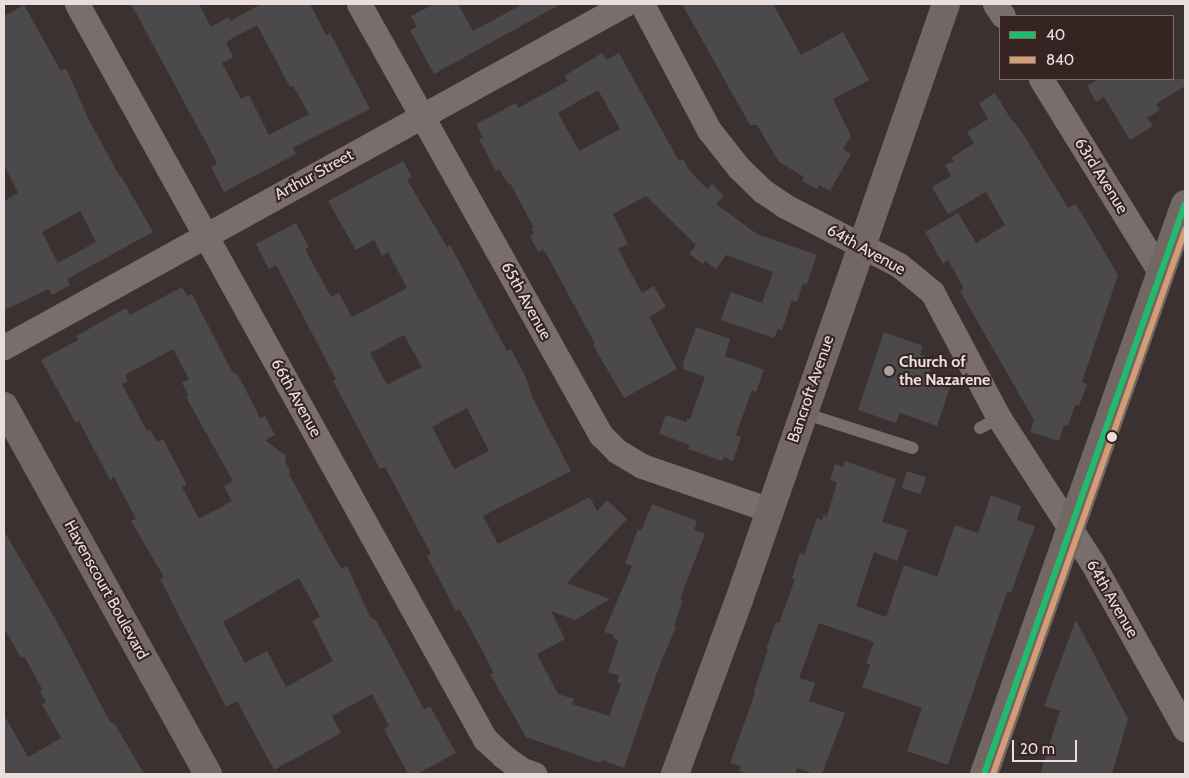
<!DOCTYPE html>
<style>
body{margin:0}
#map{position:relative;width:1189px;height:778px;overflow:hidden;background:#3b3130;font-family:Cabin,sans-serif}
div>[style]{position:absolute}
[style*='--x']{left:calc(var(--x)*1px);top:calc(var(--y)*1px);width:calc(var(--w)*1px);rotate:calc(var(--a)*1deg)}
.building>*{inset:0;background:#4b494b;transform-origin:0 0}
.lane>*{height:12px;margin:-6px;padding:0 6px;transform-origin:6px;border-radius:6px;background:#7a6e6d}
.street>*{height:25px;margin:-12.5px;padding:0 12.5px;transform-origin:12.5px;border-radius:12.5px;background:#7a6e6d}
.secondary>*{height:28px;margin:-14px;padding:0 14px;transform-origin:14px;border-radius:14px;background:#736766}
.bus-1>*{height:6px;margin:-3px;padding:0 3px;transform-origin:3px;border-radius:3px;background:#20bc6c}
.bus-2>*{height:6px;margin:-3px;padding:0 3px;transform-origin:3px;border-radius:3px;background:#d39c74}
.dots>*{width:14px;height:14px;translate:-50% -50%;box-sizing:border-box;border:2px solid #362422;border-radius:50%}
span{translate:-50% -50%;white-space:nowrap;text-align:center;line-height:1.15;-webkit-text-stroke:4px #362422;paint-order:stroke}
.street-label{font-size:16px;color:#eadedc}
.poi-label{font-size:16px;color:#eadedc;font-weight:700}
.left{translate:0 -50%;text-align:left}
.frame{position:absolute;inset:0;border:5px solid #eadedc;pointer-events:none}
.legend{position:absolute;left:999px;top:15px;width:175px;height:65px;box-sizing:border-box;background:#362422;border:1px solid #7e6e6c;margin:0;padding:6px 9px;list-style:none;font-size:15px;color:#eadedc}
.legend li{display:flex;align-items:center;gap:10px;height:25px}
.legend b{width:25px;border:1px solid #7e6e6c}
.scale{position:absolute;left:1012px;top:740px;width:65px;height:22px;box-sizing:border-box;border:2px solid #eadedc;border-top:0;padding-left:6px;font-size:15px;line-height:18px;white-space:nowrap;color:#eadedc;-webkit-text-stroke:4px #362422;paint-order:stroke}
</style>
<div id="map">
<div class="building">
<i style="clip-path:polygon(evenodd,131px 4px,199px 4px,211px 27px,228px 17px,230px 21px,261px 4px,310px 4px,326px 35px,330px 33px,370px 109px,293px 148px,296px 154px,224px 192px,211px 167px,217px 163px,131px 4px,257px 25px,290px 87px,293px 86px,309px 114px,269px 135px,249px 95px,241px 99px,222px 63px,233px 57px,226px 42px,257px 25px)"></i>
<i style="clip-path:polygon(434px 4px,458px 4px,473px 31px,523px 4px,561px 4px,434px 74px,410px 30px,417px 27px,411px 16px)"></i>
<i style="clip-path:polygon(682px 4px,773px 4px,801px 55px,843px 32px,869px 80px,833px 99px,851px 136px,843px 149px,851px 154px,830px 191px,819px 185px,817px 189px,802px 181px,804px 177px,779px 162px,757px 125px,750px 125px)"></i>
<i style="clip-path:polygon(evenodd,24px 5px,61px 71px,66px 68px,89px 120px,120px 177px,121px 176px,153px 232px,67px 279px,70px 285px,52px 295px,49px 289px,4px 310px,4px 201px,18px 193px,4px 165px,4px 16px,24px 5px,80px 211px,96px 242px,58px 263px,42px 232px,80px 211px)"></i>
<i style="clip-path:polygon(evenodd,602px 53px,606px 60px,619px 53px,679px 161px,683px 159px,689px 170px,707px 189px,712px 184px,724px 196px,716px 204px,757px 234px,817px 255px,807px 284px,803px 283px,797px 302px,792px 300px,782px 330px,778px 329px,774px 338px,721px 320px,731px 292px,762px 303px,773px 272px,726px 255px,716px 269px,705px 261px,703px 264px,689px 254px,696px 245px,646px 196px,613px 214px,628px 244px,618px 249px,642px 293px,654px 286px,666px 307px,649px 317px,677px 369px,624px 398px,593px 345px,595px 344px,546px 253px,543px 250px,538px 252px,530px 236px,534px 234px,531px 229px,534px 228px,510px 183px,508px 184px,499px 169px,496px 171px,479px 139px,483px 137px,476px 124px,516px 103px,518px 108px,568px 81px,564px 76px,602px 53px,598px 90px,620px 129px,579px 151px,558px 113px,598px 90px)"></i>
<i style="clip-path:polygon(1094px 79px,1185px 79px,1185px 86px,1156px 104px,1160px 110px,1147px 118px,1153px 126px,1130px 140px,1104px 97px,1096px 102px,1087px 86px,1096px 81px)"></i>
<i style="clip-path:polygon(995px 93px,1012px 121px,1013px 120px,1025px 137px,1068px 208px,1076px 204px,1118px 275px,1082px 382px,1087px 384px,1079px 406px,1075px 405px,1068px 426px,1064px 425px,1059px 441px,1030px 432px,1034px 420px,960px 291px,964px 289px,948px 260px,943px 264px,925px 232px,958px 213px,976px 243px,1005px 225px,986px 192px,948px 214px,932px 187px,951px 176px,945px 165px,954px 161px,951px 158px,974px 143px,967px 132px,988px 119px,979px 103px)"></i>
<i style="clip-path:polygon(evenodd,403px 161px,412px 177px,407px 180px,447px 247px,450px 245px,507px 351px,511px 349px,527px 380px,532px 397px,571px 471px,483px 516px,498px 544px,590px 497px,597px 511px,607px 500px,627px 519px,567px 583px,610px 599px,575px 620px,551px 611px,565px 639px,537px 654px,558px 694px,574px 699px,572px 704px,609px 716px,621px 684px,617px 682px,619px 676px,608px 672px,618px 640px,613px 638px,614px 635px,604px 632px,632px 566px,625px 563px,638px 529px,641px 531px,652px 504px,697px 521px,694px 530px,705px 534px,680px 599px,683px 600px,674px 625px,676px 626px,656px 675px,624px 768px,602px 760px,600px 763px,526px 737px,490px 674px,494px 673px,468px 624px,459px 609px,456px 611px,427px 556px,431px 554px,385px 467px,380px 469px,333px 381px,336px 379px,294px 299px,276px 265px,269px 269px,256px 244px,296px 223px,309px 247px,305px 249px,331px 297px,339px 293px,352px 317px,407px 288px,388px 252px,382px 256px,374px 240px,356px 250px,328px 201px,403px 161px,404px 335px,422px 367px,387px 385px,370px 353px,404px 335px,403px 161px,467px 408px,489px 451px,454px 469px,432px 427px,467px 408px)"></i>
<i style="clip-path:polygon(evenodd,182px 287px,187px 296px,192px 294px,232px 372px,238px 375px,260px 418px,265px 416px,275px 435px,265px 440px,285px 455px,286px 463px,291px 473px,289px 474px,336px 560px,342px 569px,347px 566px,370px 617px,376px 620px,424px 709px,430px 706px,456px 753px,417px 774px,408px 774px,384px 729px,389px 726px,372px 694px,332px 716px,341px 733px,274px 770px,237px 701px,226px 707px,160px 579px,164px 577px,131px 521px,136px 519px,114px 477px,110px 480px,79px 421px,76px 423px,41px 360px,78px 340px,76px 336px,126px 308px,130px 315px,182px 287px,173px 349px,189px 379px,182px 383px,189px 396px,186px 397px,233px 481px,224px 486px,232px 501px,199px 519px,182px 487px,187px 485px,163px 439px,157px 442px,150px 429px,147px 431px,122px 384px,128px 381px,125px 375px,173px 349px,182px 287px,299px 578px,320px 617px,312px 621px,333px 661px,286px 687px,267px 651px,245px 663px,223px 622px,299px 578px)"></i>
<i style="clip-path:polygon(696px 327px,730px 339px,725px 356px,764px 370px,756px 392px,752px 390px,736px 435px,741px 437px,733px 461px,724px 457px,722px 461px,688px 449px,690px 445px,659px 434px,666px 415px,686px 422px,687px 418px,690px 419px,705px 377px,683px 369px,684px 365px,682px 366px)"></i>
<i style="clip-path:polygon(884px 332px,923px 346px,920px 355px,934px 360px,927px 379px,950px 387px,937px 426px,900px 413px,896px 423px,858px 410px)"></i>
<i style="clip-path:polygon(845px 461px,896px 479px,882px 522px,908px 530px,897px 561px,874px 552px,856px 606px,886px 617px,904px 565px,937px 577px,955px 525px,978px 533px,991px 495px,1021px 506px,1017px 520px,1035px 526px,1011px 593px,1007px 592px,948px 765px,907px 751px,922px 708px,862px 687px,870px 665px,866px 663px,874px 642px,819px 623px,799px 678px,815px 683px,809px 701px,845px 713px,822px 774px,814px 774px,797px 768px,795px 774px,749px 774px,739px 771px,741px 766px,730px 763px,755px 693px,754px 692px,768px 649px,766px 649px,776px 622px,779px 623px,795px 579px,792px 578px,800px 553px,804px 555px,817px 518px,822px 520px,823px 515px,827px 516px,837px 483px,830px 480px,835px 464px,843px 467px)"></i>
<i style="left:907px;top:471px;width:20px;height:18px;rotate:18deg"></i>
<i style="clip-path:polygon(4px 531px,61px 629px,110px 722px,115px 724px,144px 774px,4px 774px,4px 715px,28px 757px,61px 738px,42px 704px,46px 702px,40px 691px,42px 689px,24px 656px,21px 658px,4px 628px)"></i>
<i style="clip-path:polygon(1076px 620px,1128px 719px,1112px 774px,1040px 774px,1060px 711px,1044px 706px)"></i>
</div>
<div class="lane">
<i style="--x:803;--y:413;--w:115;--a:17.7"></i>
<i style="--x:980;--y:428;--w:21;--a:-28"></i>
</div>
<div class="street">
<i style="--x:77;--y:4;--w:841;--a:60.97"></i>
<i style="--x:485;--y:739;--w:25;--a:43"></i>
<i style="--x:503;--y:756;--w:24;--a:36"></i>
<i style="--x:522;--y:770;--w:13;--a:18"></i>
<i style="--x:359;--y:4;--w:494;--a:60.7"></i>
<i style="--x:601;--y:435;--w:23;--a:45"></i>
<i style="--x:617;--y:451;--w:29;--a:31"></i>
<i style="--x:642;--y:466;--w:135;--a:19"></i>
<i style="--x:642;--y:4;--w:143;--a:62"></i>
<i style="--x:709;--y:130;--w:48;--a:51.7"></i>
<i style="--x:739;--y:168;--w:33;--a:44"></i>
<i style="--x:763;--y:191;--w:27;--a:34"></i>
<i style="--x:785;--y:206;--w:128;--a:27.4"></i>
<i style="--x:899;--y:265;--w:43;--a:39.3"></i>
<i style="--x:932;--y:292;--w:143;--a:62"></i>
<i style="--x:999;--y:418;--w:174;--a:57.2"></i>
<i style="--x:1093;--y:564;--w:189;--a:60.9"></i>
<i style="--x:995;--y:4;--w:14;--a:56"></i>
<i style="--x:1041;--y:79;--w:228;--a:58.3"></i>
<i style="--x:4;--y:347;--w:709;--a:-28.91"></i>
</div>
<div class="secondary">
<i style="--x:4;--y:406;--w:421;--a:61"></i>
<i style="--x:675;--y:774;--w:185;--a:-69.8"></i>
<i style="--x:739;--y:600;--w:631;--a:-70.85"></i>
<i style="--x:984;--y:774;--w:604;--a:-70.58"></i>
</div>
<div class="bus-1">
<i style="--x:984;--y:774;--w:604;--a:-70.58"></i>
</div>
<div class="bus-2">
<i style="--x:993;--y:774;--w:577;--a:-70.56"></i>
</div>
<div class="dots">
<i style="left:889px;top:371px;background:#ada1a0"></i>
<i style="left:1112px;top:437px;background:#eadedc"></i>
</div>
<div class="street-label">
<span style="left:314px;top:175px;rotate:-29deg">Arthur Street</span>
<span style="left:1101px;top:176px;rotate:58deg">63rd Avenue</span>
<span style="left:866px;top:250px;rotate:29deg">64th Avenue</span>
<span style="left:526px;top:301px;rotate:61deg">65th Avenue</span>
<span style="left:811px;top:389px;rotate:-71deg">Bancroft Avenue</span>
<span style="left:296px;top:398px;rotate:61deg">66th Avenue</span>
<span style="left:106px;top:590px;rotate:61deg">Havenscourt Boulevard</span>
<span style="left:1112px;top:599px;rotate:60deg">64th Avenue</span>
</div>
<div class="poi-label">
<span class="left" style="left:899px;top:371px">Church of<br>the Nazarene</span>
</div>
<div class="frame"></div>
<ul class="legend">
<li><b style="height:6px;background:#20bc6c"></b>40</li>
<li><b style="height:6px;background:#d39c74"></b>840</li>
</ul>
<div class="scale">20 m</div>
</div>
